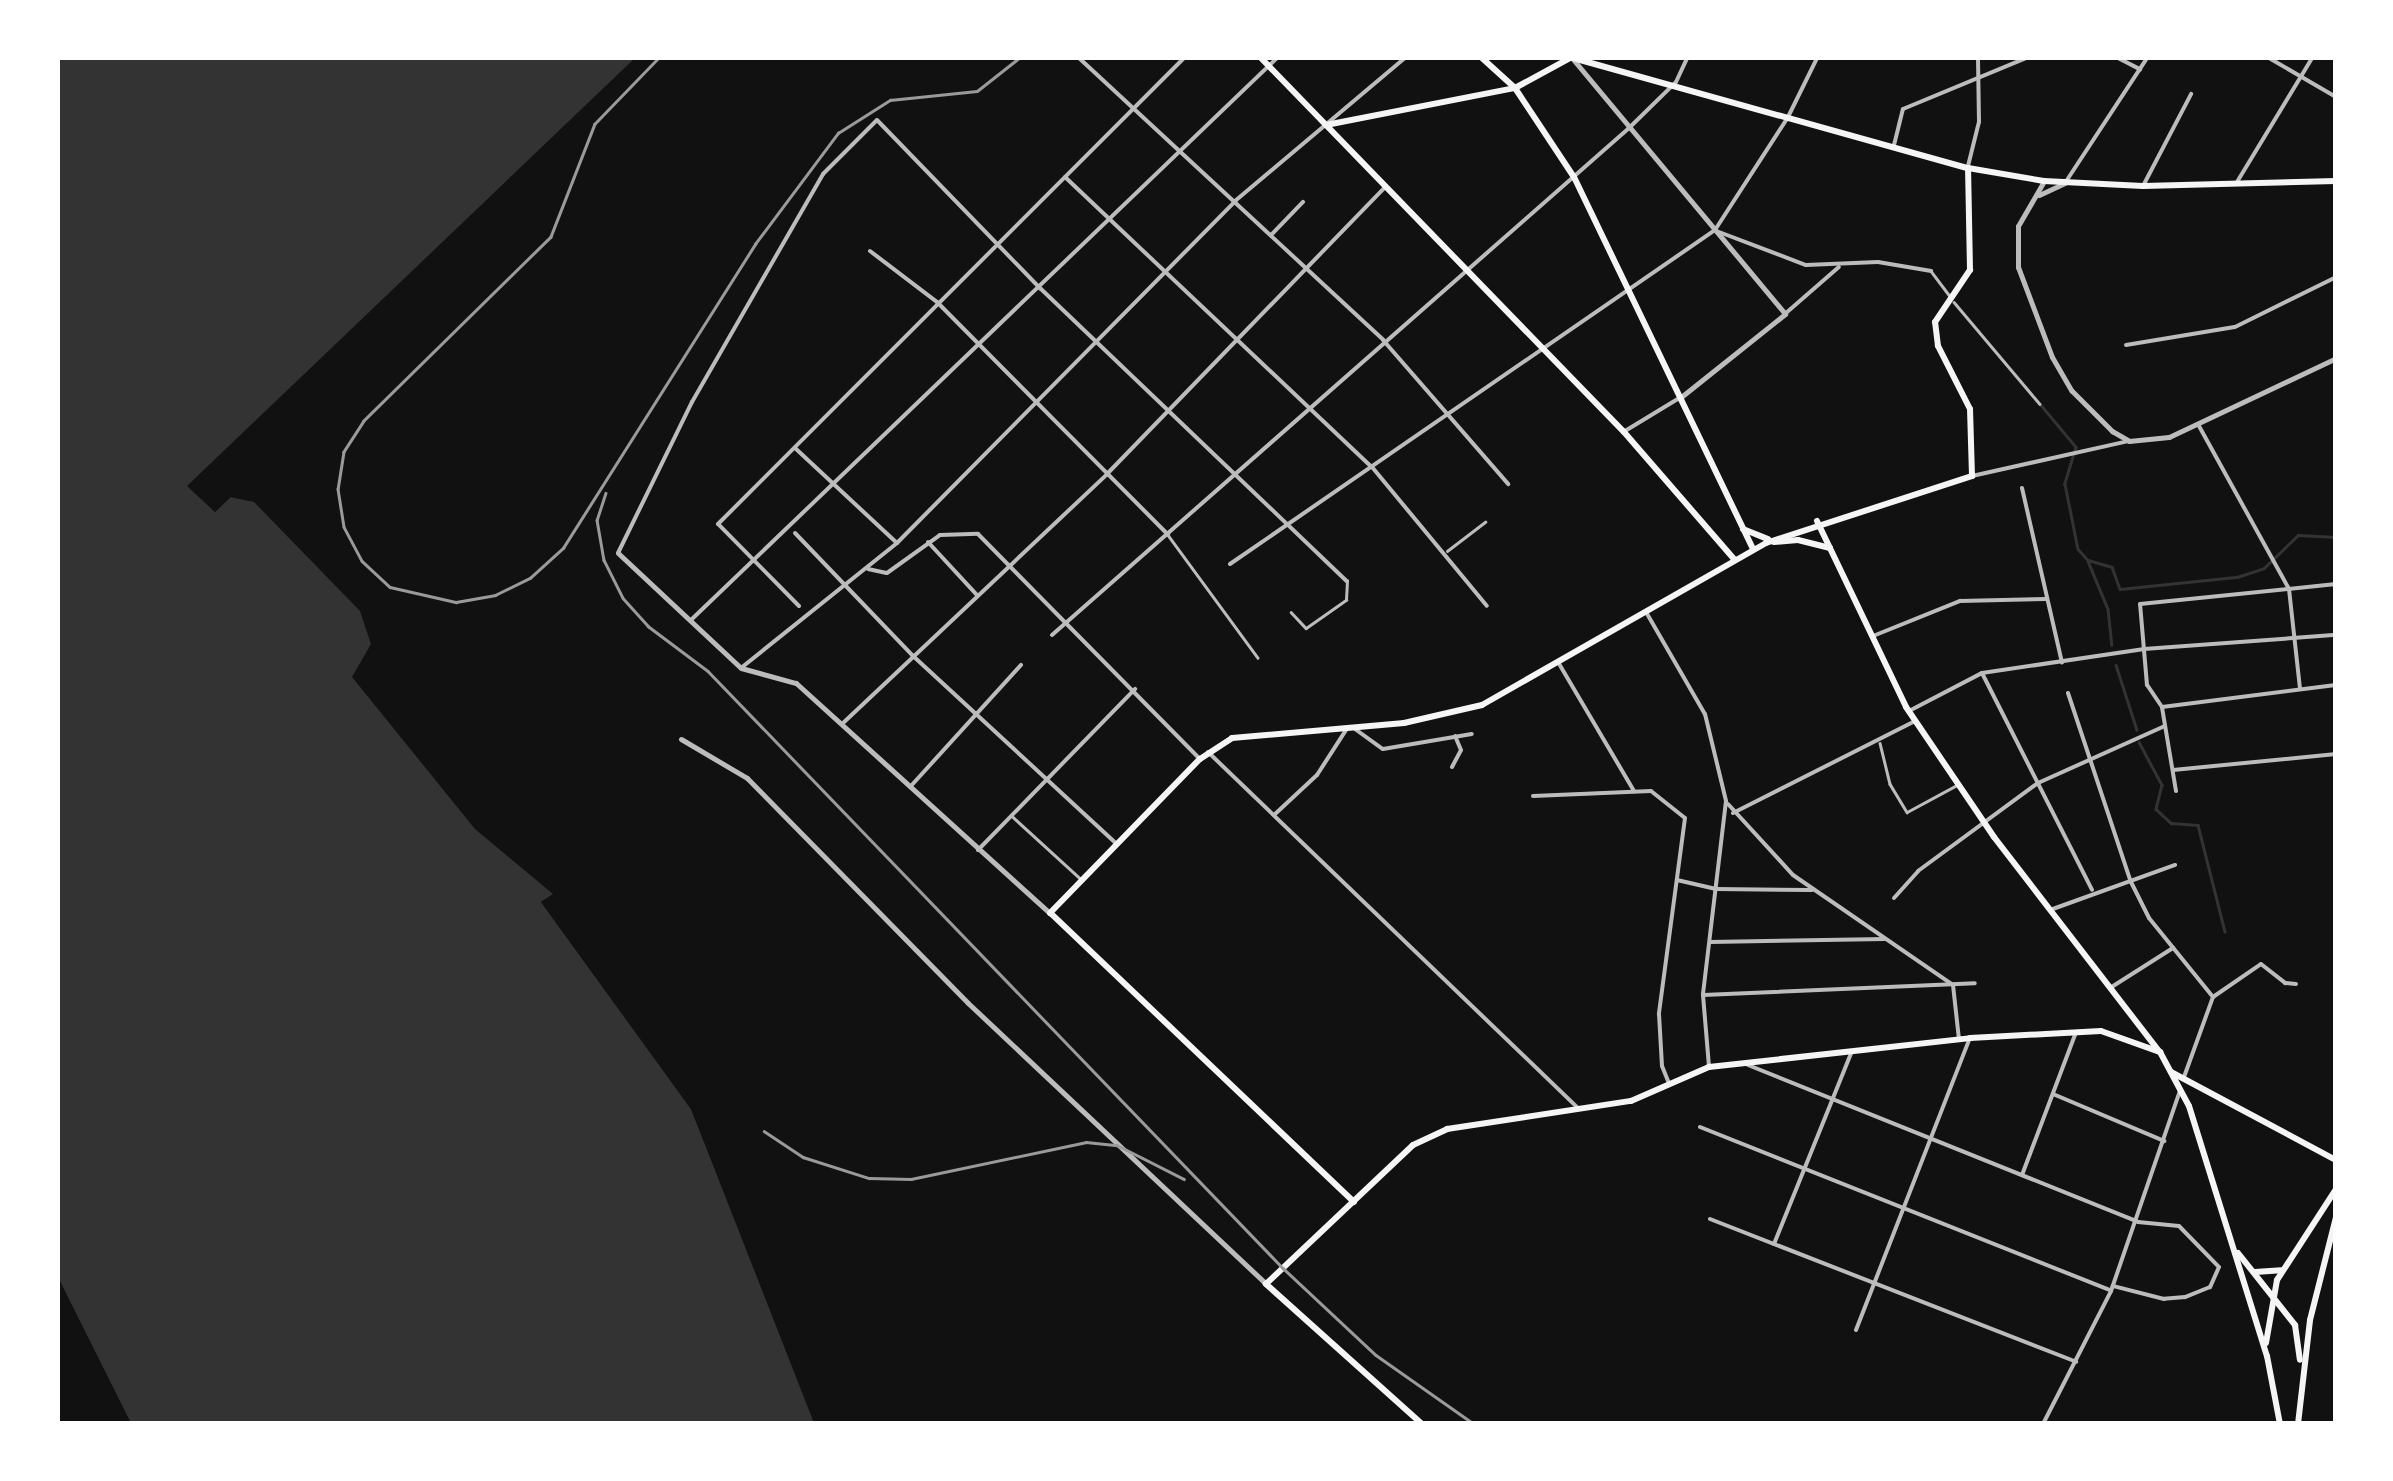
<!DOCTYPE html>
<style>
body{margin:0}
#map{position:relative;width:2393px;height:1481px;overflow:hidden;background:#111;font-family:"Times New Roman",serif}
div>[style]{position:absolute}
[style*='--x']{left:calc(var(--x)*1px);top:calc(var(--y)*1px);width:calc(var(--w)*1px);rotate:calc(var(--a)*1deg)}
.water>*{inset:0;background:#333}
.pier>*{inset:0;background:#111}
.stream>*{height:2.5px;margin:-1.25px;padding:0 1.25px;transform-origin:1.25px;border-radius:1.25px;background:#333}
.service>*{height:2.5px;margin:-1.25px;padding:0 1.25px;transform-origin:1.25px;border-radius:1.25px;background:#bcbcbc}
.minor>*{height:4px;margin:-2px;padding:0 2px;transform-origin:2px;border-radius:2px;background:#bcbcbc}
.tertiary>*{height:5px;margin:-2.5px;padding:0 2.5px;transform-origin:2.5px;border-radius:2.5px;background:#bcbcbc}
.secondary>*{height:6px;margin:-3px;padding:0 3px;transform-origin:3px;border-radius:3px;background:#f5f5f5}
.primary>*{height:6px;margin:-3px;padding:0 3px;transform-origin:3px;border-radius:3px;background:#f5f5f5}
.rail>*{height:2.5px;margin:-1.25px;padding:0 1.25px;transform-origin:1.25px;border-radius:1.25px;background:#9a9a9a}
span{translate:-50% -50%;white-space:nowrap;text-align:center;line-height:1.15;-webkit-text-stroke:10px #fff;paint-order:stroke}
.frame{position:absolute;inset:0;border:60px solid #fff;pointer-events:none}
</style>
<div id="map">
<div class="water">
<i style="clip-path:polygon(58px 58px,637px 58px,188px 486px,215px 512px,230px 497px,254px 502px,360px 611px,371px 644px,352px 677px,475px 829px,553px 894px,541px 902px,691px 1109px,814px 1423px,131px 1423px,58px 1277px)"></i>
</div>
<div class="pier">
<i style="clip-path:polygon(635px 58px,642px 58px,195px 486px,215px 505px,235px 493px,215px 512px,187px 486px)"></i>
<i style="clip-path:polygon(557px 892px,548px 903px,696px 1106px,819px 1424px,691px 1109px,541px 902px)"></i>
</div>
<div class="stream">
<i style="--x:2041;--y:405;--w:55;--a:50.2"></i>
<i style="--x:2076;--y:447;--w:39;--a:107"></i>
<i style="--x:2065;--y:484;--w:66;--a:78.7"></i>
<i style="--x:2078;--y:549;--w:15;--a:48"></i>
<i style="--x:2088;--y:560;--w:25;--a:16"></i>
<i style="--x:2112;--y:567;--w:23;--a:70"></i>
<i style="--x:2120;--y:589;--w:118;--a:-5.9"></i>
<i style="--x:2237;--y:577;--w:28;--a:-18"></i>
<i style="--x:2264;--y:568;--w:47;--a:-44.1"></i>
<i style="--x:2298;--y:535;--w:38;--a:3"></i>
<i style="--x:2088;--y:561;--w:52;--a:67.4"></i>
<i style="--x:2108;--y:609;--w:36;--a:84"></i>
<i style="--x:2116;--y:665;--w:68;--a:72.1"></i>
<i style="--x:2139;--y:742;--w:49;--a:61.9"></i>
<i style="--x:2162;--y:785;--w:25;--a:104"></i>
<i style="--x:2156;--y:809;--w:21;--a:43"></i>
<i style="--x:2171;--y:823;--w:27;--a:4"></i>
<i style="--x:2198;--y:825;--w:110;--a:75.8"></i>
</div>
<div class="service">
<i style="--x:1931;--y:271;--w:30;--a:53"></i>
<i style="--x:1954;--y:302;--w:133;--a:49.9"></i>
<i style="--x:1168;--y:535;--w:152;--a:53.8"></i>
<i style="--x:1447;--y:551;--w:48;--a:-37.3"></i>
<i style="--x:1291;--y:612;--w:22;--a:47"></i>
<i style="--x:1306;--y:628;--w:49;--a:-35"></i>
<i style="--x:1346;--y:600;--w:19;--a:-87"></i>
<i style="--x:1880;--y:743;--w:42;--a:76.3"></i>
<i style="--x:1890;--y:784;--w:33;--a:59"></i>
<i style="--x:1907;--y:812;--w:57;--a:-28.4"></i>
<i style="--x:1013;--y:817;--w:92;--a:42.4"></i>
</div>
<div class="minor">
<i style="--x:1079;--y:58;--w:415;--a:42.8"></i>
<i style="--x:1383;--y:340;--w:191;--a:49"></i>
<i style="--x:2118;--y:58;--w:25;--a:27"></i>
<i style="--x:2269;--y:58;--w:78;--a:30.2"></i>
<i style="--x:1894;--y:145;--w:37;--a:-76"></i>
<i style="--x:1903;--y:109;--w:133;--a:-22.5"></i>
<i style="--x:1968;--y:166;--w:45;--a:-76"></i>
<i style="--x:1979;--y:122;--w:64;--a:-90.9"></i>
<i style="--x:1065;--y:177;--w:422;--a:43.4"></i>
<i style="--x:1372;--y:467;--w:180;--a:50.4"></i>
<i style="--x:2237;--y:182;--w:145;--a:-58.8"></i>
<i style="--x:2065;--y:183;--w:149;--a:-56.7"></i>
<i style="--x:2143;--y:186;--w:104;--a:-62.4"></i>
<i style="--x:1719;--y:232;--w:93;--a:20.8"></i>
<i style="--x:1806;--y:265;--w:72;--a:-2.4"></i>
<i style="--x:1878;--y:262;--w:54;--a:9.6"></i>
<i style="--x:1271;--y:235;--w:46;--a:-45.9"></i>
<i style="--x:870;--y:251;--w:84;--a:37.3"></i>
<i style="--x:937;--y:302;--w:328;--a:45.2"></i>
<i style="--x:1786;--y:313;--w:70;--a:-41"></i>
<i style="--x:2126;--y:345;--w:110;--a:-9.4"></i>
<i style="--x:2235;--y:327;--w:113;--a:-26.3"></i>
<i style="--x:2199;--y:426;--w:186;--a:61.1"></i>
<i style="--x:2289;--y:589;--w:100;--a:83.7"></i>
<i style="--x:1625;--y:431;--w:66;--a:-31.3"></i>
<i style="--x:795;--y:448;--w:139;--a:43"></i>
<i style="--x:1972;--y:476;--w:160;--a:-12.6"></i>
<i style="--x:2022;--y:488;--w:179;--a:77.1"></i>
<i style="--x:795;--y:533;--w:169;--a:46.2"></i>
<i style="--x:912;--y:655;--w:276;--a:42.7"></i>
<i style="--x:928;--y:542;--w:71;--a:47.3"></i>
<i style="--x:618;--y:553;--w:168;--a:-63.9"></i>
<i style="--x:692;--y:402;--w:263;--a:-60.1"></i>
<i style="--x:823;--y:174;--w:76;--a:-45"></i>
<i style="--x:877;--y:120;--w:235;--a:45.9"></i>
<i style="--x:1041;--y:289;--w:423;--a:43.7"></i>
<i style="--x:1230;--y:564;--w:589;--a:-34.55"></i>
<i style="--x:1715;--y:230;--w:135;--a:-57.1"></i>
<i style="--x:1788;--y:117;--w:66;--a:-63.8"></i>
<i style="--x:868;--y:569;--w:19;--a:12"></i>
<i style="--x:887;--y:573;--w:65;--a:-35.6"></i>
<i style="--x:940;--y:535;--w:38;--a:-2"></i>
<i style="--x:978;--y:534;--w:316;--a:45.4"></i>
<i style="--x:799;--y:606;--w:115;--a:-134.6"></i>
<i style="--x:718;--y:524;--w:659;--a:-45"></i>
<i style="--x:1646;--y:612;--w:118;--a:60"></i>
<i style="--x:1705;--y:714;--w:89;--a:76.4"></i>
<i style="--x:1726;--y:801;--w:195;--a:96.8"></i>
<i style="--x:1703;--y:995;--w:72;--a:85.2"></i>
<i style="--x:692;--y:619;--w:811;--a:-43.8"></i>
<i style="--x:1052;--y:635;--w:767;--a:-41.3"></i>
<i style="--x:1628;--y:129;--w:67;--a:-44.4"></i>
<i style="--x:1676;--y:82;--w:26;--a:-65"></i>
<i style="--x:1873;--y:636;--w:94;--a:-21.9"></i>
<i style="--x:1960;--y:601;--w:87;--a:-1.3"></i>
<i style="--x:1558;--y:662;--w:150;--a:59.5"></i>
<i style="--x:741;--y:668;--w:200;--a:-38.7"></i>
<i style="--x:897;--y:543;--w:481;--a:-45.3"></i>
<i style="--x:1235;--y:201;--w:222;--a:-40.1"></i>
<i style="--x:1982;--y:673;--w:243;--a:63.1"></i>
<i style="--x:2068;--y:693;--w:199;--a:71.6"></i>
<i style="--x:2131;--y:882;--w:40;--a:63.4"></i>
<i style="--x:2149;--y:918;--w:102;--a:51"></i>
<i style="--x:2162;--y:707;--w:175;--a:-7.2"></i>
<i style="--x:1909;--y:711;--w:82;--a:-27.5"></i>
<i style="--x:1982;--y:673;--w:164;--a:-8.4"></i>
<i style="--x:2144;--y:649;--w:193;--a:-4.2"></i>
<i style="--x:842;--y:724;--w:364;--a:-43.3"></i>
<i style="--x:1107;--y:474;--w:401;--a:-45.9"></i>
<i style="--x:1355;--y:729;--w:34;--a:36"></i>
<i style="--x:1383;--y:749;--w:90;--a:-9.6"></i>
<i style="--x:1208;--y:752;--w:515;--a:43.9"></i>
<i style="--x:1452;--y:767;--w:19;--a:-62"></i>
<i style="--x:1461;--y:750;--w:15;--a:-113"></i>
<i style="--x:2173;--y:770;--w:164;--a:-5.6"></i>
<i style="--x:910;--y:787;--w:165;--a:-47.7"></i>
<i style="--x:2176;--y:791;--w:85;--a:-99.5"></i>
<i style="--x:2162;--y:707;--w:27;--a:-124"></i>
<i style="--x:2147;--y:685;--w:81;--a:-94.9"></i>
<i style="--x:2140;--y:604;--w:197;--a:-5.8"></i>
<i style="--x:1533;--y:796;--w:118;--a:-2.4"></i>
<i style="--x:1651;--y:791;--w:43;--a:38.5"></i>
<i style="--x:1685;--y:818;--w:198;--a:97.6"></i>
<i style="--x:1659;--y:1014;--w:52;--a:86.7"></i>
<i style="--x:1662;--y:1066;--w:18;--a:68"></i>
<i style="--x:1728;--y:804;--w:96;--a:47.5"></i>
<i style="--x:1793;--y:875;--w:194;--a:34.5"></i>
<i style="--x:1953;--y:985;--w:54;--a:83.7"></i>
<i style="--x:1733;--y:813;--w:204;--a:-26.8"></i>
<i style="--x:1274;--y:815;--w:59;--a:-42.9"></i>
<i style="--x:1317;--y:775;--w:54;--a:-57.2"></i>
<i style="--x:978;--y:850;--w:225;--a:-45.7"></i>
<i style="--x:1677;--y:880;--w:40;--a:13"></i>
<i style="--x:1716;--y:889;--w:96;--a:0.6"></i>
<i style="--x:1894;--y:898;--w:36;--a:-48"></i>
<i style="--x:1918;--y:871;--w:149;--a:-36.3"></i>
<i style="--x:2038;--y:783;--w:139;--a:-24.2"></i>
<i style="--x:2050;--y:910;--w:133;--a:-19.8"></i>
<i style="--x:1710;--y:942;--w:175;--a:-1"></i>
<i style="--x:2110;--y:988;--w:75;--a:-32.4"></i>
<i style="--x:1703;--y:995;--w:272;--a:-2.5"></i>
<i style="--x:2213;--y:997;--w:58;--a:-34.5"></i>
<i style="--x:2261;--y:964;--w:31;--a:38"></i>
<i style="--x:2285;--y:983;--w:11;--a:5"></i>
<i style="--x:1748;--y:1065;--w:420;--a:21.9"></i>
<i style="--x:2138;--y:1222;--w:41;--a:5.6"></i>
<i style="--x:2179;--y:1226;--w:57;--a:45.7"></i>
<i style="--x:2219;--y:1267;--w:22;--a:114"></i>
<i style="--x:2210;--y:1287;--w:27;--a:158"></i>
<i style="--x:2185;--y:1297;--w:21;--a:175"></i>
<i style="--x:2164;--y:1299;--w:53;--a:-165.7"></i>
<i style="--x:2184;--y:1077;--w:85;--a:-70.1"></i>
<i style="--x:2053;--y:1094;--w:121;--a:22.9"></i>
<i style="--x:1700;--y:1127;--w:440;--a:21.7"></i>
<i style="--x:2022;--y:1175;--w:150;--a:-69.3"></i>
<i style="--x:1710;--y:1219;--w:393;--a:21.3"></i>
<i style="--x:1774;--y:1244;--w:206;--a:-68"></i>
<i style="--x:1856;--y:1330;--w:313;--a:-68.7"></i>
<i style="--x:2043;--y:1424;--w:149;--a:-62.9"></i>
<i style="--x:2111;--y:1291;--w:212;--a:-71"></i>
</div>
<div class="tertiary">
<i style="--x:1572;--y:58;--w:333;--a:50.2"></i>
<i style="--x:1785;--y:314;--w:133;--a:141.4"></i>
<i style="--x:2044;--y:181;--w:52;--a:120"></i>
<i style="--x:2018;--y:226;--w:41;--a:90"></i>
<i style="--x:2018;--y:267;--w:96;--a:69.3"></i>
<i style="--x:2052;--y:357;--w:39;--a:60"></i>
<i style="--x:2072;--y:391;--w:57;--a:45"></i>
<i style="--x:2112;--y:431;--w:20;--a:30"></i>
<i style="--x:2129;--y:441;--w:40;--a:-5.7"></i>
<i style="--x:2169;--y:437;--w:185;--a:-25.3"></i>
<i style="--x:2039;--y:195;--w:29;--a:-25"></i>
<i style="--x:618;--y:553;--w:168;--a:43.1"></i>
<i style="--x:741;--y:668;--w:57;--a:15.3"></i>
<i style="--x:796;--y:683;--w:343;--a:42.2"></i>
<i style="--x:681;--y:739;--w:77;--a:30.6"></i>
<i style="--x:747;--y:778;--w:315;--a:45.5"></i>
<i style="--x:968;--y:1003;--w:410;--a:43.3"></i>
</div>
<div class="secondary">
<i style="--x:1261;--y:58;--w:521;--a:45.86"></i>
<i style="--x:1624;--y:432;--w:168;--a:49.1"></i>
<i style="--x:1482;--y:58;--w:45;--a:42.3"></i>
<i style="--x:1515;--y:88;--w:107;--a:56.5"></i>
<i style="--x:1574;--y:177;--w:413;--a:64.3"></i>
<i style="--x:1573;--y:58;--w:410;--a:15.6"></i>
<i style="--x:1968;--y:168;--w:77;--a:9.7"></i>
<i style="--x:2044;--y:181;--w:99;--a:2.9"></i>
<i style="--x:2143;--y:186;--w:193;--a:-1.5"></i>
<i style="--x:1326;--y:125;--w:193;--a:-11.1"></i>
<i style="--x:1515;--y:88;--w:63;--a:-28.6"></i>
<i style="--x:1817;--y:521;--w:206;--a:64.4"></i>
<i style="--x:1906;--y:707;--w:157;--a:55.9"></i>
<i style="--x:1994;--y:837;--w:270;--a:52.4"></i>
<i style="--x:1743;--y:529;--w:27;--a:22"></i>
<i style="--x:1774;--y:542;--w:24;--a:-5"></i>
<i style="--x:1798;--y:540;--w:33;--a:14"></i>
<i style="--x:2171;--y:1072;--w:187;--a:28.1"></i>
<i style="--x:1354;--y:1202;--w:419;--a:-136.4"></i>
<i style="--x:1050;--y:913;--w:215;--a:-45.8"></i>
<i style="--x:1200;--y:759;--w:38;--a:-33"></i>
<i style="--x:1232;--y:738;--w:173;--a:-5"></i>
<i style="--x:1404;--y:723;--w:80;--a:-13"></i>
<i style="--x:1482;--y:705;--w:327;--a:-29.7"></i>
<i style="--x:1766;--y:543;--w:217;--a:-18"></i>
<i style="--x:1972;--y:476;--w:67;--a:-91.7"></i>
<i style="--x:1970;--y:409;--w:71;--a:-116.9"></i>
<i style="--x:1938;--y:346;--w:24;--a:-97"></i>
<i style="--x:1935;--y:322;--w:63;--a:-56.1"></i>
<i style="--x:1970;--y:270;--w:102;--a:-91.1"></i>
</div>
<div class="primary">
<i style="--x:2238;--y:1253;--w:92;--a:51.6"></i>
<i style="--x:2295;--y:1325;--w:35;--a:82"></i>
<i style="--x:2255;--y:1272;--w:26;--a:-4"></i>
<i style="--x:2266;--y:1343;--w:64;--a:-80.1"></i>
<i style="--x:2277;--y:1280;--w:108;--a:-57"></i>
<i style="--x:2267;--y:1356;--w:69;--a:79.2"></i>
<i style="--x:1422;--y:1424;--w:210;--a:-138.1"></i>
<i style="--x:1266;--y:1284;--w:202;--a:-43.4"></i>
<i style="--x:1413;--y:1145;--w:38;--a:-25"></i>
<i style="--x:1447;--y:1129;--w:186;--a:-8.7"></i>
<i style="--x:1631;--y:1101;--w:85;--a:-23.6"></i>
<i style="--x:1709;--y:1067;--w:263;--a:-6.3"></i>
<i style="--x:1970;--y:1038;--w:131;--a:-3.1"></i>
<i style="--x:2101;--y:1031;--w:63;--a:19.6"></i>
<i style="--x:2160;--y:1052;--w:61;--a:61.8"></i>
<i style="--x:2189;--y:1106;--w:262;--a:72.7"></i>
<i style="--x:2298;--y:1424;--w:105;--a:-83.4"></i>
<i style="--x:2310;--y:1320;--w:106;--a:-75.8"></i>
</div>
<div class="rail">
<i style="--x:659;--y:58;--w:92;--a:134.1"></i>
<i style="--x:595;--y:124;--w:121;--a:111.3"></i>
<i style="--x:551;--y:237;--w:262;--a:135.5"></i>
<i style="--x:364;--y:421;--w:37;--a:123"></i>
<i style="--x:344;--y:452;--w:37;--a:99"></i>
<i style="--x:338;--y:489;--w:38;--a:81"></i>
<i style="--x:344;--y:527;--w:38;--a:62"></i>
<i style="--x:362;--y:561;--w:38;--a:43"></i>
<i style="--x:390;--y:587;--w:68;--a:12.8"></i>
<i style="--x:456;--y:602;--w:40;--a:-10"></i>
<i style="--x:495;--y:595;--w:39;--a:-26"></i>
<i style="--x:530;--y:578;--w:45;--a:-42.3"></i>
<i style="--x:563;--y:548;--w:360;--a:-57.7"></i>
<i style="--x:755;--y:244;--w:139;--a:-53.2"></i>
<i style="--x:838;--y:133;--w:62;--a:-32.4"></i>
<i style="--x:890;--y:100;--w:87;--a:-5.9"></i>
<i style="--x:977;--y:91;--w:53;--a:-38.2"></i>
<i style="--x:606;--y:493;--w:28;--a:108"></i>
<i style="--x:597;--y:520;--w:41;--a:80.1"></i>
<i style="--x:604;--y:560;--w:42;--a:63.4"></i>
<i style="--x:623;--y:598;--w:38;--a:48"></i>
<i style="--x:648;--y:626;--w:75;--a:36.9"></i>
<i style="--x:708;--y:671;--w:829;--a:46.08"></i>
<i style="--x:1283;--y:1268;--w:127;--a:43.1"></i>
<i style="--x:1376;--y:1355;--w:120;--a:35.1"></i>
<i style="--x:764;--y:1131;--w:47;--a:33.7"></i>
<i style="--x:803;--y:1157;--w:69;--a:17.7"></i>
<i style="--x:869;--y:1178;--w:42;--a:1.4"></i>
<i style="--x:911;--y:1179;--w:179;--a:-11.9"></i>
<i style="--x:1086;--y:1142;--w:31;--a:6"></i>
<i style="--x:1117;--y:1145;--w:75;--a:26.9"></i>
</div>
<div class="frame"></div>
</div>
